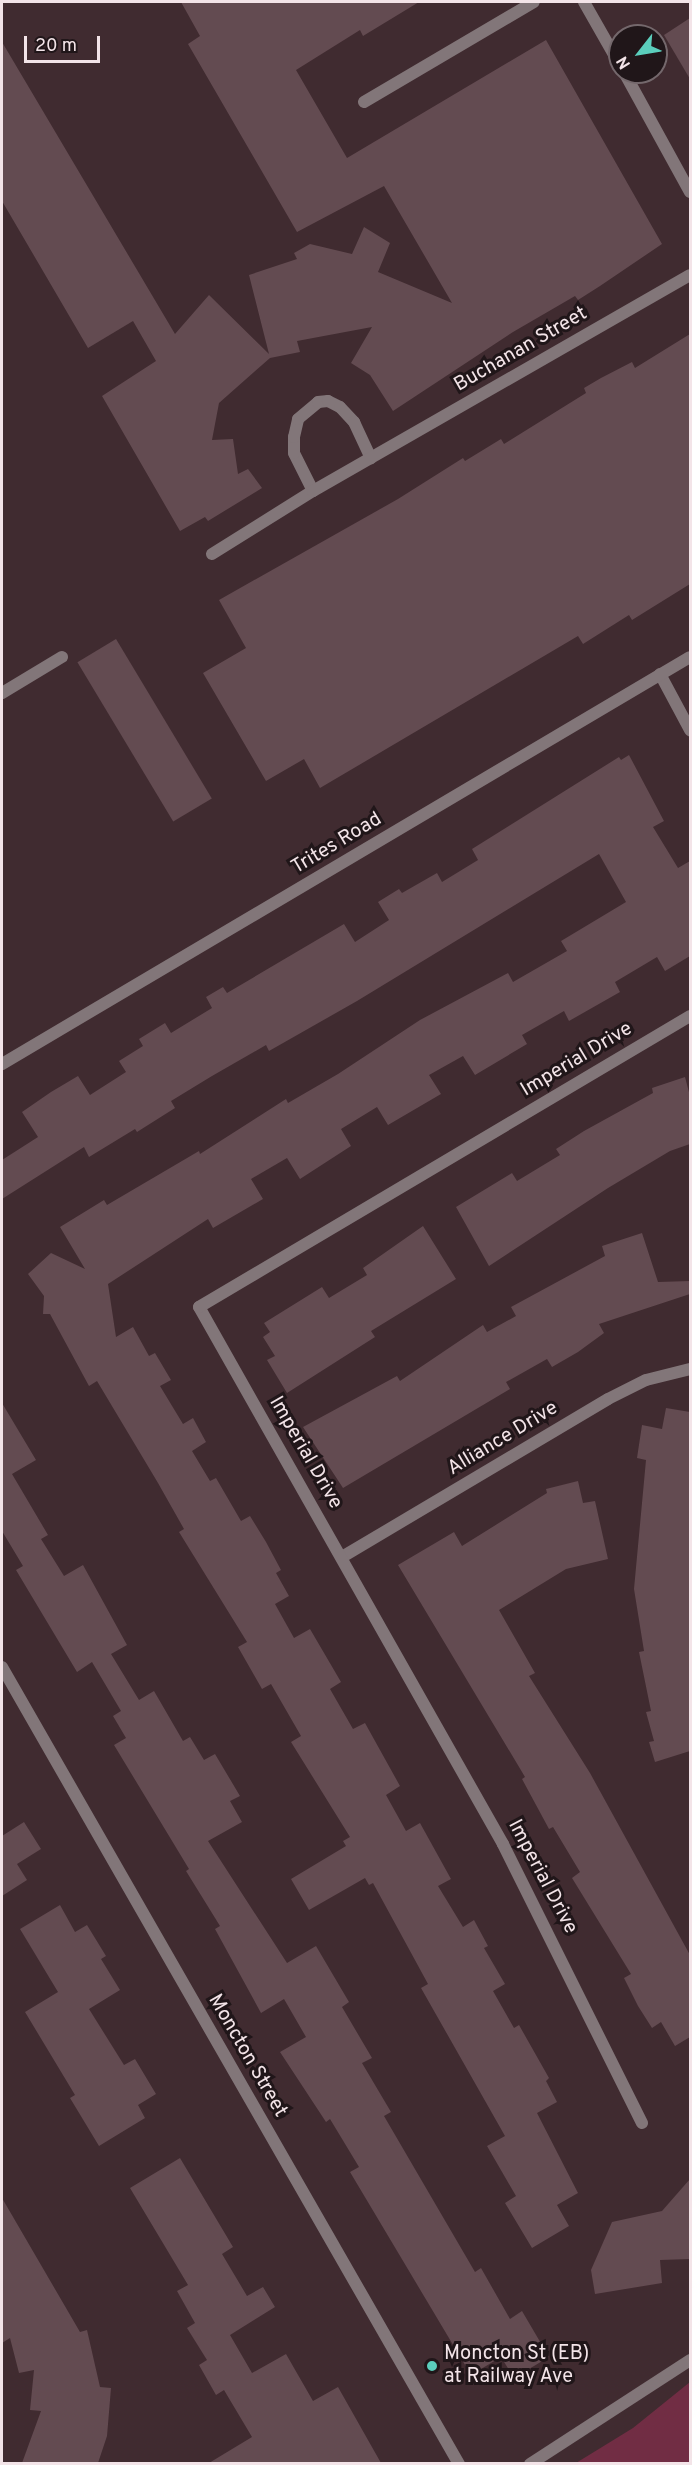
<!DOCTYPE html>
<style>
body{margin:0}
#map{position:relative;width:692px;height:2465px;overflow:hidden;background:#402b30;font-family:Overpass,sans-serif}
div>[style]{position:absolute}
[style*='--x']{left:calc(var(--x)*1px);top:calc(var(--y)*1px);width:calc(var(--w)*1px);rotate:calc(var(--a)*1deg)}
.green>*{inset:0;background:#712d44}
.building>*{inset:0;background:#634b51;transform-origin:0 0}
.minor>*{height:12px;margin:-6px;padding:0 6px;transform-origin:6px;border-radius:6px;background:#827679}
.tertiary>*{height:12px;margin:-6px;padding:0 6px;transform-origin:6px;border-radius:6px;background:#827679}
.dots>*{width:16px;height:16px;translate:-50% -50%;box-sizing:border-box;border:3px solid #201619;border-radius:50%}
span{translate:-50% -50%;white-space:nowrap;text-align:center;line-height:1.15;-webkit-text-stroke:6px #201619;paint-order:stroke}
.street-label{font-size:20px;color:#f3e4e8}
.poi-label{font-size:20px;color:#f3e4e8}
.left{translate:0 -50%;text-align:left}
.frame{position:absolute;inset:0;border:3px solid #f3e4e8;pointer-events:none}
.north{position:absolute;left:608px;top:24px;width:60px;height:60px;box-sizing:border-box;background:#201619;border:2px solid #74686c;border-radius:50%;rotate:239deg;font-size:16px;font-weight:700;line-height:24px;text-align:center;color:#f3e4e8}
.north::after{content:'';display:block;margin:auto;width:21px;height:27px;background:#5bcebc;clip-path:polygon(50% 0,100% 100%,50% 72%,0 100%)}
.scale{position:absolute;left:24px;top:36px;width:76px;height:27px;box-sizing:border-box;border:3px solid #f3e4e8;border-top:0;padding-left:8px;font-size:18px;line-height:21px;white-space:nowrap;color:#f3e4e8;-webkit-text-stroke:4px #201619;paint-order:stroke}
</style>
<div id="map">
<div class="green">
<i style="clip-path:polygon(690px 2382px,690px 2463px,576px 2463px,633px 2428px)"></i>
</div>
<div class="building">
<i style="clip-path:polygon(181px 2px,419px 2px,363px 36px,360px 30px,296px 70px,347px 158px,546px 40px,662px 244px,600px 286px,578px 300px,575px 296px,513px 332px,393px 411px,370px 375px,351px 363px,372px 327px,297px 341px,300px 352px,270px 358px,219px 403px,212px 440px,233px 439px,238px 474px,248px 469px,262px 488px,208px 521px,205px 517px,180px 531px,102px 396px,156px 361px,133px 321px,88px 348px,2px 201px,2px 42px,175px 334px,209px 295px,269px 354px,249px 275px,297px 259px,294px 253px,310px 244px,352px 254px,364px 227px,390px 243px,378px 272px,452px 303px,384px 186px,297px 232px,188px 44px,200px 36px)"></i>
<i style="clip-path:polygon(690px 18px,690px 79px,664px 35px)"></i>
<i style="clip-path:polygon(690px 334px,690px 584px,632px 620px,629px 615px,583px 644px,578px 636px,320px 788px,304px 759px,266px 781px,203px 673px,246px 648px,219px 600px,398px 499px,463px 458px,465px 461px,501px 439px,504px 444px,586px 393px,584px 388px,601px 378px,632px 362px,635px 368px)"></i>
<i style="left:116px;top:639px;width:186px;height:45px;rotate:59deg"></i>
<i style="clip-path:polygon(629px 755px,664px 821px,653px 827px,678px 868px,690px 861px,690px 956px,665px 971px,657px 957px,615px 982px,620px 992px,569px 1021px,564px 1011px,522px 1035px,527px 1044px,475px 1075px,463px 1056px,429px 1075px,441px 1094px,388px 1125px,377px 1107px,341px 1129px,351px 1146px,300px 1179px,287px 1158px,251px 1179px,263px 1199px,213px 1228px,208px 1219px,108px 1284px,116px 1337px,133px 1327px,149px 1356px,155px 1353px,171px 1380px,160px 1386px,183px 1424px,193px 1418px,206px 1442px,192px 1451px,210px 1481px,216px 1478px,241px 1521px,250px 1516px,266px 1542px,281px 1570px,276px 1573px,289px 1596px,275px 1604px,294px 1638px,310px 1629px,341px 1682px,330px 1689px,353px 1729px,365px 1723px,400px 1786px,386px 1795px,406px 1831px,420px 1823px,451px 1879px,438px 1886px,463px 1927px,474px 1920px,488px 1946px,484px 1948px,505px 1984px,493px 1991px,514px 2028px,519px 2025px,549px 2078px,546px 2081px,557px 2102px,537px 2113px,578px 2193px,557px 2205px,569px 2226px,532px 2248px,505px 2203px,516px 2196px,487px 2146px,505px 2136px,421px 1988px,428px 1984px,373px 1883px,369px 1885px,365px 1878px,309px 1910px,291px 1879px,346px 1846px,343px 1841px,350px 1837px,291px 1742px,301px 1736px,271px 1684px,262px 1689px,238px 1647px,247px 1642px,179px 1532px,184px 1529px,158px 1483px,97px 1381px,89px 1386px,50px 1314px,43px 1314px,44px 1296px,28px 1274px,51px 1253px,85px 1269px,60px 1227px,104px 1200px,107px 1205px,199px 1151px,200px 1154px,286px 1099px,288px 1103px,338px 1074px,420px 1020px,508px 973px,513px 982px,567px 951px,561px 941px,626px 902px,599px 854px,357px 1001px,269px 1051px,266px 1045px,212px 1076px,171px 1101px,175px 1108px,137px 1132px,135px 1129px,89px 1157px,84px 1147px,2px 1199px,2px 1160px,38px 1137px,22px 1112px,51px 1092px,78px 1076px,90px 1095px,126px 1072px,119px 1061px,143px 1046px,139px 1039px,165px 1023px,171px 1033px,212px 1008px,206px 997px,223px 987px,227px 993px,344px 924px,355px 942px,389px 920px,378px 902px,399px 889px,402px 893px,437px 873px,442px 882px,478px 860px,472px 849px,619px 757px,621px 760px)"></i>
<i style="clip-path:polygon(685px 1077px,690px 1096px,690px 1144px,670px 1151px,608px 1188px,489px 1266px,456px 1207px,512px 1173px,517px 1181px,560px 1155px,556px 1149px,584px 1131px,653px 1093px,652px 1088px)"></i>
<i style="clip-path:polygon(423px 1226px,456px 1279px,371px 1331px,375px 1337px,287px 1393px,267px 1360px,275px 1356px,263px 1337px,270px 1332px,264px 1323px,322px 1287px,329px 1298px,367px 1275px,363px 1268px)"></i>
<i style="clip-path:polygon(642px 1233px,658px 1282px,690px 1281px,690px 1294px,599px 1324px,604px 1333px,578px 1352px,552px 1367px,547px 1359px,506px 1382px,510px 1389px,343px 1488px,303px 1427px,397px 1376px,400px 1381px,483px 1325px,487px 1332px,516px 1316px,511px 1307px,605px 1256px,602px 1246px)"></i>
<i style="clip-path:polygon(2px 1403px,36px 1460px,12px 1474px,48px 1535px,41px 1539px,64px 1576px,83px 1565px,127px 1645px,111px 1654px,139px 1700px,154px 1691px,183px 1741px,190px 1737px,204px 1760px,215px 1754px,240px 1796px,230px 1801px,242px 1822px,208px 1841px,287px 1963px,316px 1946px,349px 2002px,342px 2007px,372px 2058px,362px 2063px,391px 2112px,384px 2116px,475px 2272px,481px 2268px,510px 2319px,522px 2311px,549px 2357px,514px 2378px,501px 2357px,471px 2375px,350px 2172px,359px 2167px,330px 2119px,326px 2122px,280px 2052px,306px 2037px,284px 1999px,261px 2013px,215px 1929px,220px 1926px,186px 1871px,189px 1869px,114px 1745px,126px 1738px,113px 1716px,121px 1711px,92px 1662px,77px 1672px,16px 1570px,23px 1566px,2px 1531px)"></i>
<i style="clip-path:polygon(666px 1408px,690px 1412px,690px 1751px,655px 1762px,649px 1742px,654px 1741px,646px 1712px,651px 1711px,639px 1652px,644px 1651px,634px 1589px,646px 1460px,637px 1458px,642px 1425px,662px 1429px)"></i>
<i style="clip-path:polygon(578px 1481px,583px 1503px,595px 1501px,608px 1559px,566px 1569px,499px 1610px,535px 1673px,529px 1676px,590px 1773px,690px 1955px,690px 2037px,675px 2046px,661px 2022px,652px 2028px,638px 2006px,624px 1978px,631px 1974px,572px 1878px,580px 1872px,553px 1827px,549px 1829px,522px 1779px,525px 1777px,398px 1565px,454px 1532px,462px 1546px,547px 1493px,546px 1489px)"></i>
<i style="clip-path:polygon(24px 1822px,41px 1849px,17px 1864px,27px 1880px,2px 1896px,2px 1836px)"></i>
<i style="clip-path:polygon(60px 1905px,75px 1932px,87px 1925px,106px 1956px,101px 1959px,120px 1990px,89px 2009px,124px 2065px,135px 2059px,156px 2094px,138px 2105px,145px 2118px,99px 2146px,70px 2098px,75px 2095px,25px 2012px,58px 1992px,20px 1929px)"></i>
<i style="clip-path:polygon(180px 2158px,233px 2247px,222px 2254px,247px 2296px,263px 2287px,275px 2307px,230px 2335px,252px 2373px,286px 2354px,313px 2401px,338px 2387px,381px 2463px,209px 2463px,252px 2437px,224px 2390px,216px 2395px,199px 2365px,207px 2360px,187px 2328px,195px 2323px,177px 2291px,188px 2285px,130px 2188px)"></i>
<i style="clip-path:polygon(690px 2179px,690px 2259px,660px 2260px,662px 2283px,595px 2294px,591px 2270px,612px 2222px,662px 2211px)"></i>
<i style="clip-path:polygon(2px 2198px,80px 2332px,87px 2330px,100px 2387px,111px 2388px,107px 2436px,98px 2463px,22px 2463px,41px 2411px,30px 2410px,34px 2370px,19px 2373px,10px 2338px,2px 2343px)"></i>
</div>
<div class="minor">
<i style="--x:584;--y:2;--w:73;--a:60.3"></i>
<i style="--x:624;--y:72;--w:137;--a:61.2"></i>
<i style="--x:364;--y:102;--w:197;--a:-30.5"></i>
<i style="--x:313;--y:491;--w:42;--a:-116.6"></i>
<i style="--x:294;--y:453;--w:16;--a:-90"></i>
<i style="--x:294;--y:437;--w:18;--a:-77"></i>
<i style="--x:298;--y:419;--w:26;--a:-40"></i>
<i style="--x:318;--y:402;--w:10;--a:-6"></i>
<i style="--x:328;--y:401;--w:13;--a:27"></i>
<i style="--x:340;--y:407;--w:21;--a:47"></i>
<i style="--x:354;--y:422;--w:40;--a:65"></i>
<i style="--x:212;--y:554;--w:119;--a:-32"></i>
<i style="--x:313;--y:491;--w:434;--a:-29.8"></i>
<i style="--x:660;--y:674;--w:64;--a:61.8"></i>
<i style="--x:2;--y:693;--w:70;--a:-31"></i>
<i style="--x:2;--y:1064;--w:799;--a:-30.61"></i>
<i style="--x:342;--y:1557;--w:309;--a:-30.7"></i>
<i style="--x:608;--y:1399;--w:42;--a:-26.6"></i>
<i style="--x:646;--y:1380;--w:45;--a:-14"></i>
<i style="--x:642;--y:2123;--w:312;--a:-116.5"></i>
<i style="--x:503;--y:1844;--w:617;--a:-119.51"></i>
<i style="--x:199;--y:1307;--w:571;--a:-30.65"></i>
<i style="--x:530;--y:2464;--w:191;--a:-33"></i>
</div>
<div class="tertiary">
<i style="--x:2;--y:1667;--w:919;--a:60.17"></i>
</div>
<div class="dots">
<i style="left:432px;top:2366px;background:#5bcebc"></i>
</div>
<div class="street-label">
<span style="left:521px;top:350px;rotate:-30deg">Buchanan Street</span>
<span style="left:337px;top:844px;rotate:-31deg">Trites Road</span>
<span style="left:577px;top:1060px;rotate:-31deg">Imperial Drive</span>
<span style="left:503px;top:1439px;rotate:-31deg">Alliance Drive</span>
<span style="left:305px;top:1453px;rotate:60deg">Imperial Drive</span>
<span style="left:542px;top:1877px;rotate:62deg">Imperial Drive</span>
<span style="left:247px;top:2056px;rotate:60deg">Moncton Street</span>
</div>
<div class="poi-label">
<span class="left" style="left:444px;top:2366px">Moncton St (EB)<br>at Railway Ave</span>
</div>
<div class="frame"></div>
<div class="north">N</div>
<div class="scale">20 m</div>
</div>
